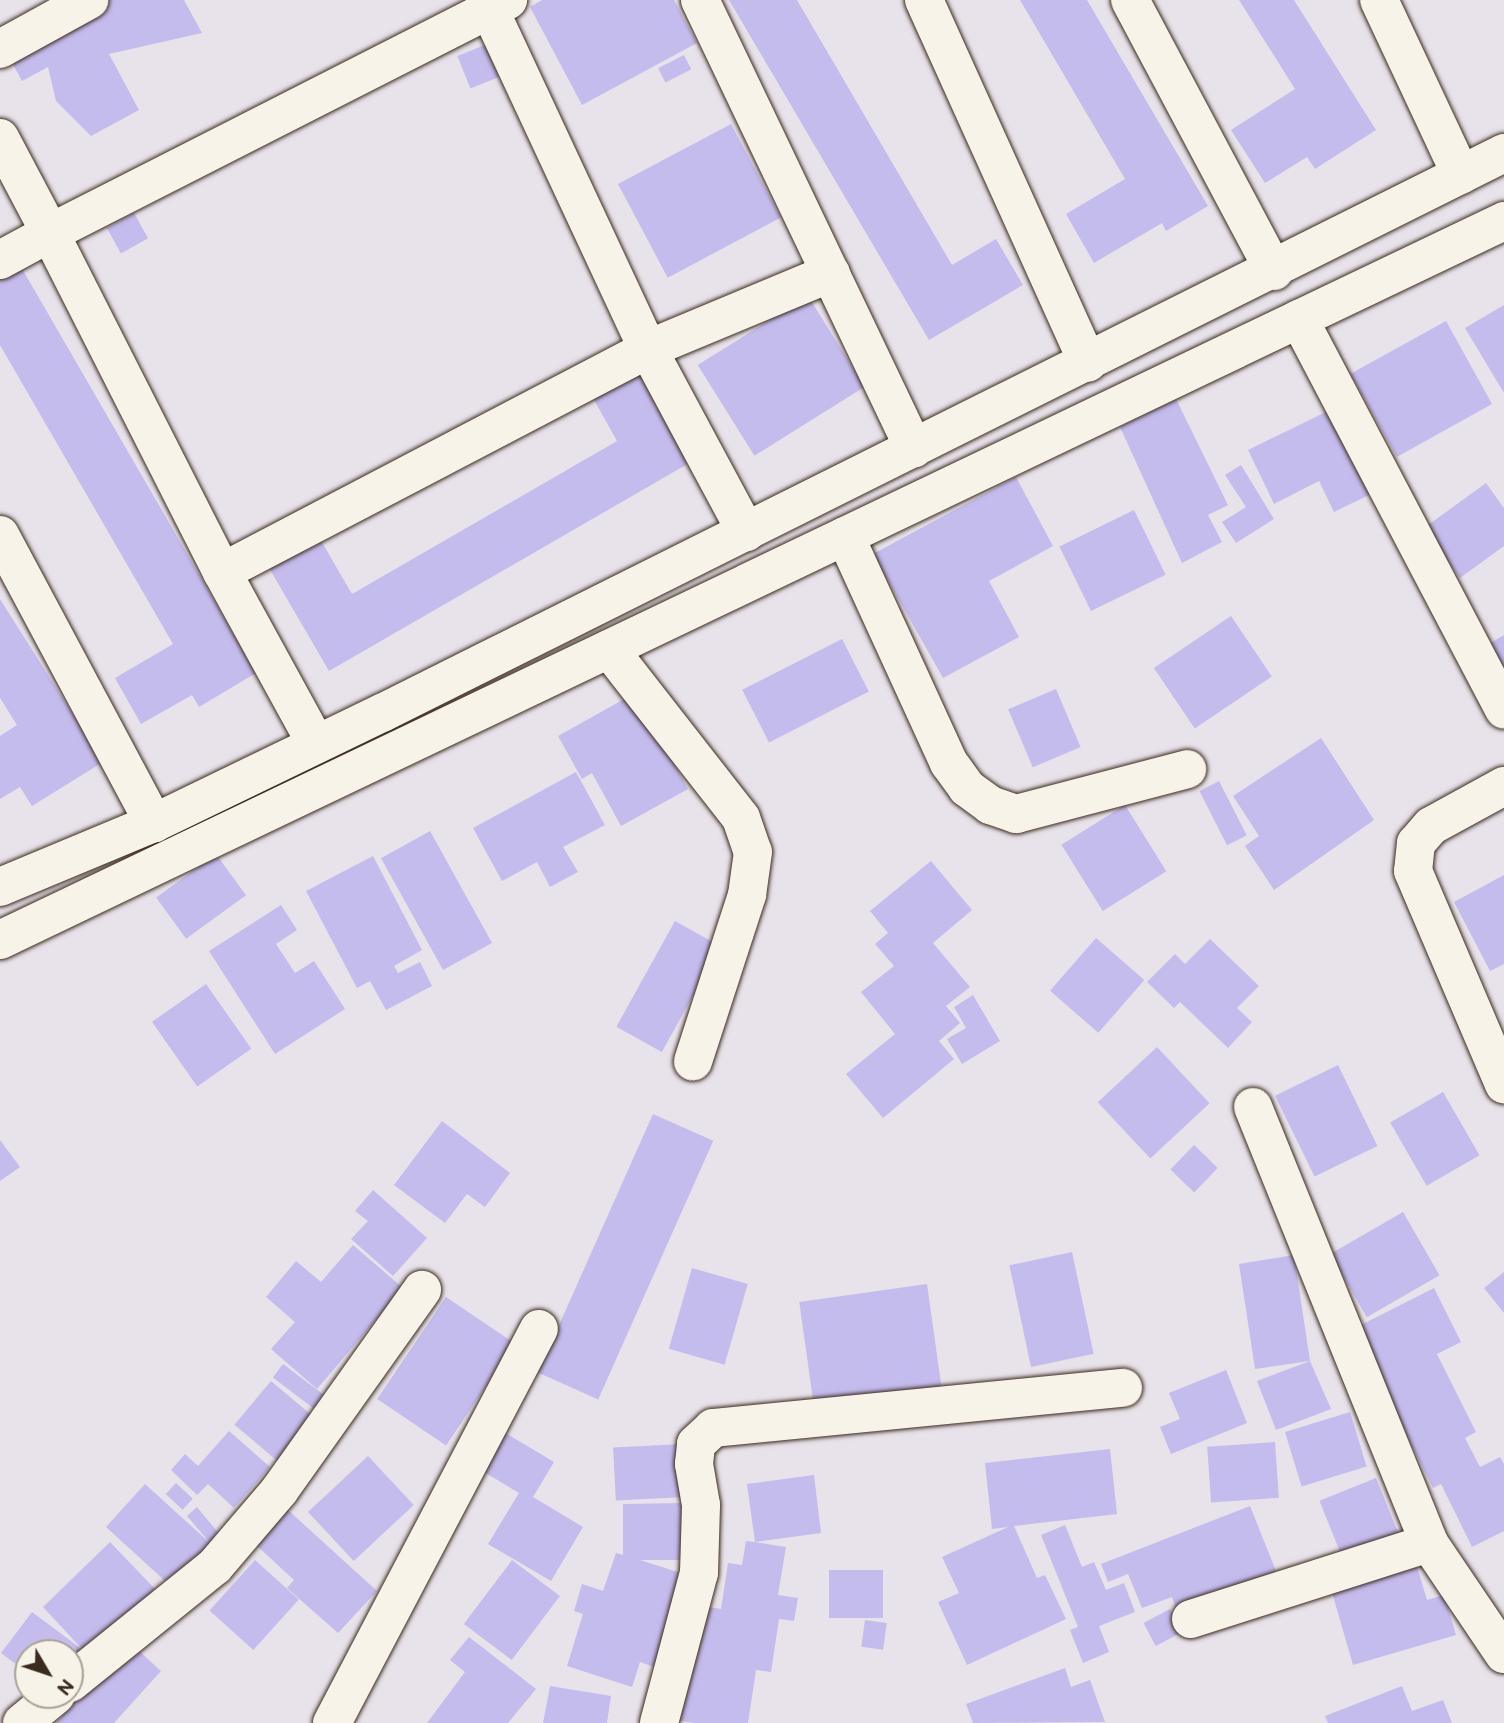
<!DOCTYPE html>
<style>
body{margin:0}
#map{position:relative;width:1504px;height:1723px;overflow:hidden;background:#e8e2ea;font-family:"Balsamiq Sans",sans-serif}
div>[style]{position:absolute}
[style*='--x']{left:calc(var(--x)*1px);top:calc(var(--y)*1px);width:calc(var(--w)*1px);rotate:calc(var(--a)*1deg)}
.building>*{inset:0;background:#c5bcee;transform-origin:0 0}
.roads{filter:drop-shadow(0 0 2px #3b2a1e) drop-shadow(0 0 2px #3b2a1e)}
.street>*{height:38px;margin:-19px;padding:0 19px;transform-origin:19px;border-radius:19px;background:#f7f3e8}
.secondary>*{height:38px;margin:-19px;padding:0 19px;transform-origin:19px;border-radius:19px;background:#f7f3e8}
span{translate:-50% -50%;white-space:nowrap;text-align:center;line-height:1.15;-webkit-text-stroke:5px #f7f3e8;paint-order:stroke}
.north{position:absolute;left:14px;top:1639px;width:70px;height:70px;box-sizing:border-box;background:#f7f3e8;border:2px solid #aca397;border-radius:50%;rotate:129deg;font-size:19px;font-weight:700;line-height:28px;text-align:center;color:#3b2a1e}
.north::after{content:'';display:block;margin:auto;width:24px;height:32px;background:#3b2a1e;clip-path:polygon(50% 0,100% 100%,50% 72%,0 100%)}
</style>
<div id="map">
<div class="building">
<i style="clip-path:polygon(82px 0,184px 0,202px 33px,109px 54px,139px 110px,91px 136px,56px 101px,48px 67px,22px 81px,2px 44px)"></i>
<i style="clip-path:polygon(542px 0,674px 0,697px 43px,582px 105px,530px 7px)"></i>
<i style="clip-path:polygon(729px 0,797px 0,952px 265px,996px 239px,1023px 285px,929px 340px)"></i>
<i style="clip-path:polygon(1020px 0,1087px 0,1208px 206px,1166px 231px,1162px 223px,1094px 263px,1066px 214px,1125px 179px)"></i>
<i style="clip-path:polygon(1239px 0,1294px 0,1376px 130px,1315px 169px,1307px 157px,1265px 183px,1231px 130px,1295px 89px)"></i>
<i style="left:487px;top:44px;width:35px;height:32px;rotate:68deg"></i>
<i style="left:684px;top:55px;width:16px;height:29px;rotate:63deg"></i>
<i style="left:731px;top:124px;width:106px;height:128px;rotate:62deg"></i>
<i style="left:134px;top:213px;width:29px;height:31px;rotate:61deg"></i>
<i style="clip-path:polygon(13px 253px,256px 673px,199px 707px,192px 695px,141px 724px,115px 678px,173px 644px,0 345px,0 260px)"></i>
<i style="left:808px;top:296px;width:107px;height:130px;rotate:58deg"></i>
<i style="clip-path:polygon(1504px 305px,1504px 393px,1465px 328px)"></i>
<i style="left:1446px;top:321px;width:95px;height:109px;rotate:61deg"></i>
<i style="clip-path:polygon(635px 364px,691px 462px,329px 671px,258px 549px,309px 520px,352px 594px,617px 441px,589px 391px)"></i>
<i style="clip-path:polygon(1176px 399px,1228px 505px,1208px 515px,1222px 542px,1182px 563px,1120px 427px)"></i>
<i style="clip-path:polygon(1334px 408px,1375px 492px,1334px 512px,1319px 481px,1274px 504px,1248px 450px)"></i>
<i style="clip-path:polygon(1241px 465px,1274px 519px,1236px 543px,1222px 522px,1246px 507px,1225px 475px)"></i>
<i style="clip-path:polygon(1016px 477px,1053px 546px,989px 581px,1019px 637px,943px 678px,873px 554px)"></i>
<i style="clip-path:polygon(1486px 483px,1504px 508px,1504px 546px,1460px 578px,1424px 528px)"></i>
<i style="left:1134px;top:510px;width:72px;height:83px;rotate:64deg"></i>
<i style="clip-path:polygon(0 599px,103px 762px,32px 806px,20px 787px,0 799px,0 736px,17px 725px,0 698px)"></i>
<i style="left:1231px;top:616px;width:73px;height:93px;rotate:56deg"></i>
<i style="clip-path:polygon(1504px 635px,1504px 668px,1489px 644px)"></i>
<i style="left:842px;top:639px;width:59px;height:112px;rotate:63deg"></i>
<i style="left:1056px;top:689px;width:63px;height:52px;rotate:67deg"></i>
<i style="clip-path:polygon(635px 693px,688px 789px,621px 826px,592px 773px,582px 779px,558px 736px)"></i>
<i style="clip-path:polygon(1321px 738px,1374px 820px,1274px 890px,1245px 846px,1259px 836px,1233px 796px)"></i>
<i style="clip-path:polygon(576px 772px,605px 825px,563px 847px,578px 872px,550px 887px,537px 862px,502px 881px,473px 828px)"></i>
<i style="left:1219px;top:781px;width:61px;height:22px;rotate:63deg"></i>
<i style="left:1125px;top:805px;width:78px;height:75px;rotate:58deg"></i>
<i style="left:430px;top:831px;width:128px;height:56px;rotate:61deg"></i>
<i style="left:216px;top:854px;width:51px;height:74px;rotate:54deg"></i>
<i style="clip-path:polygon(373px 856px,422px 950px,394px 966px,398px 973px,420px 962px,432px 986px,386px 1010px,370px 981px,357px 988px,306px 891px)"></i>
<i style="clip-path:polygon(931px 861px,972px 910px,933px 943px,970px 987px,946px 1006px,960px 1023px,939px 1041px,954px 1059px,883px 1118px,846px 1074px,895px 1034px,861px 992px,894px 966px,875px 944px,888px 933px,870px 911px)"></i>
<i style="clip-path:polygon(1504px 875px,1504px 964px,1490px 971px,1454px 902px)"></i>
<i style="clip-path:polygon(281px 905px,297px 930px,276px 944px,295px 973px,314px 961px,345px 1009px,275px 1054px,209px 951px)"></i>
<i style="left:675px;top:921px;width:52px;height:121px;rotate:29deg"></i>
<i style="left:1096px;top:938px;width:64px;height:70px;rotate:41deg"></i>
<i style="clip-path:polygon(1210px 939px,1259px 986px,1237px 1008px,1252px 1022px,1228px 1048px,1180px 1002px,1174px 1008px,1147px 982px,1175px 954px,1185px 964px)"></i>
<i style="left:206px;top:984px;width:79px;height:66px;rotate:55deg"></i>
<i style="clip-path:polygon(973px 995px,1000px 1041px,962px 1064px,947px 1039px,966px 1028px,954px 1007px)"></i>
<i style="left:1157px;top:1047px;width:77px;height:81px;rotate:47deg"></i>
<i style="left:1338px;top:1065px;width:90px;height:70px;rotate:64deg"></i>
<i style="left:1443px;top:1092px;width:73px;height:61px;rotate:60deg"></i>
<i style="left:653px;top:1114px;width:66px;height:283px;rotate:24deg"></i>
<i style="clip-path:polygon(442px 1121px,510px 1173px,485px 1207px,467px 1194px,445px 1223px,394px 1185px)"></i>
<i style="clip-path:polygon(0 1140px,20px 1167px,0 1181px)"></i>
<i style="left:1194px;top:1145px;width:33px;height:34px;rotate:44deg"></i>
<i style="clip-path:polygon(373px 1190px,427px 1238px,393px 1276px,351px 1239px,368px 1221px,355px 1211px)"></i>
<i style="left:1403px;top:1212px;width:73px;height:84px;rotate:60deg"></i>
<i style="clip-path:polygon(353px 1245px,403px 1288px,317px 1389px,271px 1349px,295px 1322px,266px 1297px,296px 1261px,321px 1282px)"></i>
<i style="left:1072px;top:1252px;width:104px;height:64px;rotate:78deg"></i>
<i style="clip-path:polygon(1294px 1255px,1310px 1361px,1331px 1409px,1276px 1430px,1257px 1381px,1310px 1361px,1255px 1369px,1239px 1264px)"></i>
<i style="left:692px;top:1268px;width:58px;height:84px;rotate:16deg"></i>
<i style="clip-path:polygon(1504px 1272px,1504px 1313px,1484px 1288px)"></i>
<i style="left:927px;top:1284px;width:107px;height:129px;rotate:82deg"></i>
<i style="clip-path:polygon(1434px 1288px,1461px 1342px,1437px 1354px,1476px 1432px,1465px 1438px,1480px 1467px,1500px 1457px,1504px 1464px,1504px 1531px,1472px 1547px,1441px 1484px,1433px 1488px,1353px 1329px)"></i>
<i style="left:446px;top:1297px;width:83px;height:123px;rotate:34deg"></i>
<i style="left:283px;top:1364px;width:58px;height:17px;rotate:37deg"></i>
<i style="clip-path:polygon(1226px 1370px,1247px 1423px,1171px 1454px,1160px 1427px,1180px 1419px,1169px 1393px)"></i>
<i style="left:271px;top:1381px;width:56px;height:57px;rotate:40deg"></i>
<i style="left:1350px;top:1412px;width:57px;height:68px;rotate:73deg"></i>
<i style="clip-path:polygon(229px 1431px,270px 1467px,234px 1508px,208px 1484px,197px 1495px,171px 1470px,185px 1454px,198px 1466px)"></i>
<i style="clip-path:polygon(502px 1431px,554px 1462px,533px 1497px,583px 1527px,551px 1581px,488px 1544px,519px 1493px,479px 1469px)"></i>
<i style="left:1275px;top:1442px;width:56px;height:68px;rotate:86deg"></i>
<i style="left:682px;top:1444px;width:53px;height:69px;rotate:87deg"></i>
<i style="clip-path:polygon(1110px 1449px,1117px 1514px,1014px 1526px,1037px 1578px,1045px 1575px,1066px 1619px,967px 1665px,938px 1602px,959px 1593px,942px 1557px,1008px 1527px,992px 1529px,985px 1463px)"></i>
<i style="left:368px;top:1456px;width:67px;height:82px;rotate:47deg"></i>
<i style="clip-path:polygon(814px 1475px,821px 1533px,755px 1542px,786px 1547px,778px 1595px,798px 1598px,794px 1621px,779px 1619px,771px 1672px,756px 1670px,748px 1723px,693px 1723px,667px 1718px,696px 1605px,721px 1609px,728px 1563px,742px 1565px,746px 1541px,755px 1542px,747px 1484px)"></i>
<i style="left:1376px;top:1478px;width:62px;height:61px;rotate:68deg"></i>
<i style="left:176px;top:1483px;width:23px;height:15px;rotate:43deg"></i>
<i style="clip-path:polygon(145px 1484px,210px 1543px,187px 1516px,197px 1507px,221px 1536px,175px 1590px,106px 1527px)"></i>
<i style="clip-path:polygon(687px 1503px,687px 1560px,640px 1560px,684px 1574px,654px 1667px,640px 1662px,632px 1687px,567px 1666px,583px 1614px,574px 1611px,582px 1584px,603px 1591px,616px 1553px,623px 1555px,623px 1504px)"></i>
<i style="clip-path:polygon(1250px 1506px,1276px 1571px,1176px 1609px,1172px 1597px,1142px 1608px,1128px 1574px,1108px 1582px,1101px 1564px)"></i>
<i style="clip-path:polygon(288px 1510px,377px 1591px,338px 1633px,287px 1588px,294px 1580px,256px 1545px)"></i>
<i style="clip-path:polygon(1065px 1525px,1082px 1567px,1094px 1562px,1106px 1590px,1124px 1583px,1135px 1612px,1099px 1626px,1109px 1652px,1083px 1663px,1070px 1630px,1078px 1627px,1041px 1535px)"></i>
<i style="clip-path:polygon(110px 1542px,155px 1589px,70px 1676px,70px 1653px,28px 1653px,28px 1673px,1px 1653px,32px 1612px,83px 1650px,43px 1607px)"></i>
<i style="left:255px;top:1560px;width:59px;height:68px;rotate:42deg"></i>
<i style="left:512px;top:1560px;width:60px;height:80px;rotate:37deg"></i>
<i style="clip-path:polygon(1416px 1563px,1427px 1600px,1444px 1595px,1456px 1635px,1353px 1665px,1331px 1589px)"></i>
<i style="left:829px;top:1570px;width:54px;height:48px"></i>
<i style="left:1170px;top:1609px;width:26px;height:30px;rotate:62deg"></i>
<i style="left:865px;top:1620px;width:22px;height:27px;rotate:8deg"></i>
<i style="clip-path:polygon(469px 1637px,536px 1689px,508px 1723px,427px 1723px,465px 1672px,450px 1660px)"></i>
<i style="clip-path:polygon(128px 1641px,161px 1671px,114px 1723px,56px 1723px)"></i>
<i style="clip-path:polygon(1065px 1668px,1071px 1687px,1090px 1680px,1105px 1722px,973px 1723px,966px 1704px)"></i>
<i style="clip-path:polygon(550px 1686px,611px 1696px,607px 1723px,543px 1723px)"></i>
<i style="clip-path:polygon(1402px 1686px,1412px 1711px,1443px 1700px,1452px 1723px,1328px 1723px,1325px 1716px)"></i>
</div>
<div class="roads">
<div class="street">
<i style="--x:485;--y:0;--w:385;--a:65"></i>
<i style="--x:648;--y:349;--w:198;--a:-22.6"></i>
<i style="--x:700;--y:0;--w:497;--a:64.5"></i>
<i style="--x:924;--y:0;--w:398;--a:65.7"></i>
<i style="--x:1130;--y:0;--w:307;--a:62"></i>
<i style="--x:1379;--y:0;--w:193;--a:64.9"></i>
<i style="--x:0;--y:49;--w:102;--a:-28.8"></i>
<i style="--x:0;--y:138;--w:107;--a:62.2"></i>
<i style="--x:50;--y:233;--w:514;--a:-26.96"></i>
<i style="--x:0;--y:260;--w:57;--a:-28.4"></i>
<i style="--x:50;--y:233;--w:380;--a:63.1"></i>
<i style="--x:222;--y:572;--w:196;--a:61.3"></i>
<i style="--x:1299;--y:319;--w:441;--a:62.3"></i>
<i style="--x:0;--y:535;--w:327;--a:61.9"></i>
<i style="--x:845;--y:536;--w:250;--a:65.4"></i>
<i style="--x:949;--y:763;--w:31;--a:54"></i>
<i style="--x:967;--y:788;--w:29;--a:36"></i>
<i style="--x:990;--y:805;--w:28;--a:19"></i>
<i style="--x:1016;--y:814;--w:177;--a:-14.7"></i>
<i style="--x:222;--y:572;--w:481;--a:-27.6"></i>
<i style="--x:648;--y:349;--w:208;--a:61.8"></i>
<i style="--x:609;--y:649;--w:214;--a:52"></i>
<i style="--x:741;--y:818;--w:36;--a:71"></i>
<i style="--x:753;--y:852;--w:43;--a:97.9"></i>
<i style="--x:747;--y:895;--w:175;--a:108"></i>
<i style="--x:1504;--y:786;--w:83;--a:151.3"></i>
<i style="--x:1431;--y:826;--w:23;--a:131"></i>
<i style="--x:1416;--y:843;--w:28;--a:96"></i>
<i style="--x:1413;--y:871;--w:232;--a:66.9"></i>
<i style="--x:1253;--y:1107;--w:470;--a:68"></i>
<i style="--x:1429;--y:1543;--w:134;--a:56"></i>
<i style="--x:1191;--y:1619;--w:250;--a:-17.7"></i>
<i style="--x:70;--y:1683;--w:186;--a:-38.9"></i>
<i style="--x:215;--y:1566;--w:99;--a:-49.5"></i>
<i style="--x:279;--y:1491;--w:247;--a:-54.6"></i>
<i style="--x:22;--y:1723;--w:44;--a:-39.5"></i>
<i style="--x:332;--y:1723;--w:445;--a:-62.3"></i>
<i style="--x:659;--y:1723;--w:155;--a:-75.1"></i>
<i style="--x:699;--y:1573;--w:68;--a:-88.3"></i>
<i style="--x:701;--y:1505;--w:42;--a:-99.7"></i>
<i style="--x:694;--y:1464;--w:20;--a:-84"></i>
<i style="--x:696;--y:1444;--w:23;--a:-43"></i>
<i style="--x:713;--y:1428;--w:412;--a:-5.6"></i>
</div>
<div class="secondary">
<i style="--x:0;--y:887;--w:167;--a:-22.6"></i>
<i style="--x:154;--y:823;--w:253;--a:-25.8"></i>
<i style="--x:382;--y:713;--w:1254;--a:-26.52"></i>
<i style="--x:0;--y:940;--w:1667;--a:-25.55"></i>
</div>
</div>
<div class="north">N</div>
</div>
